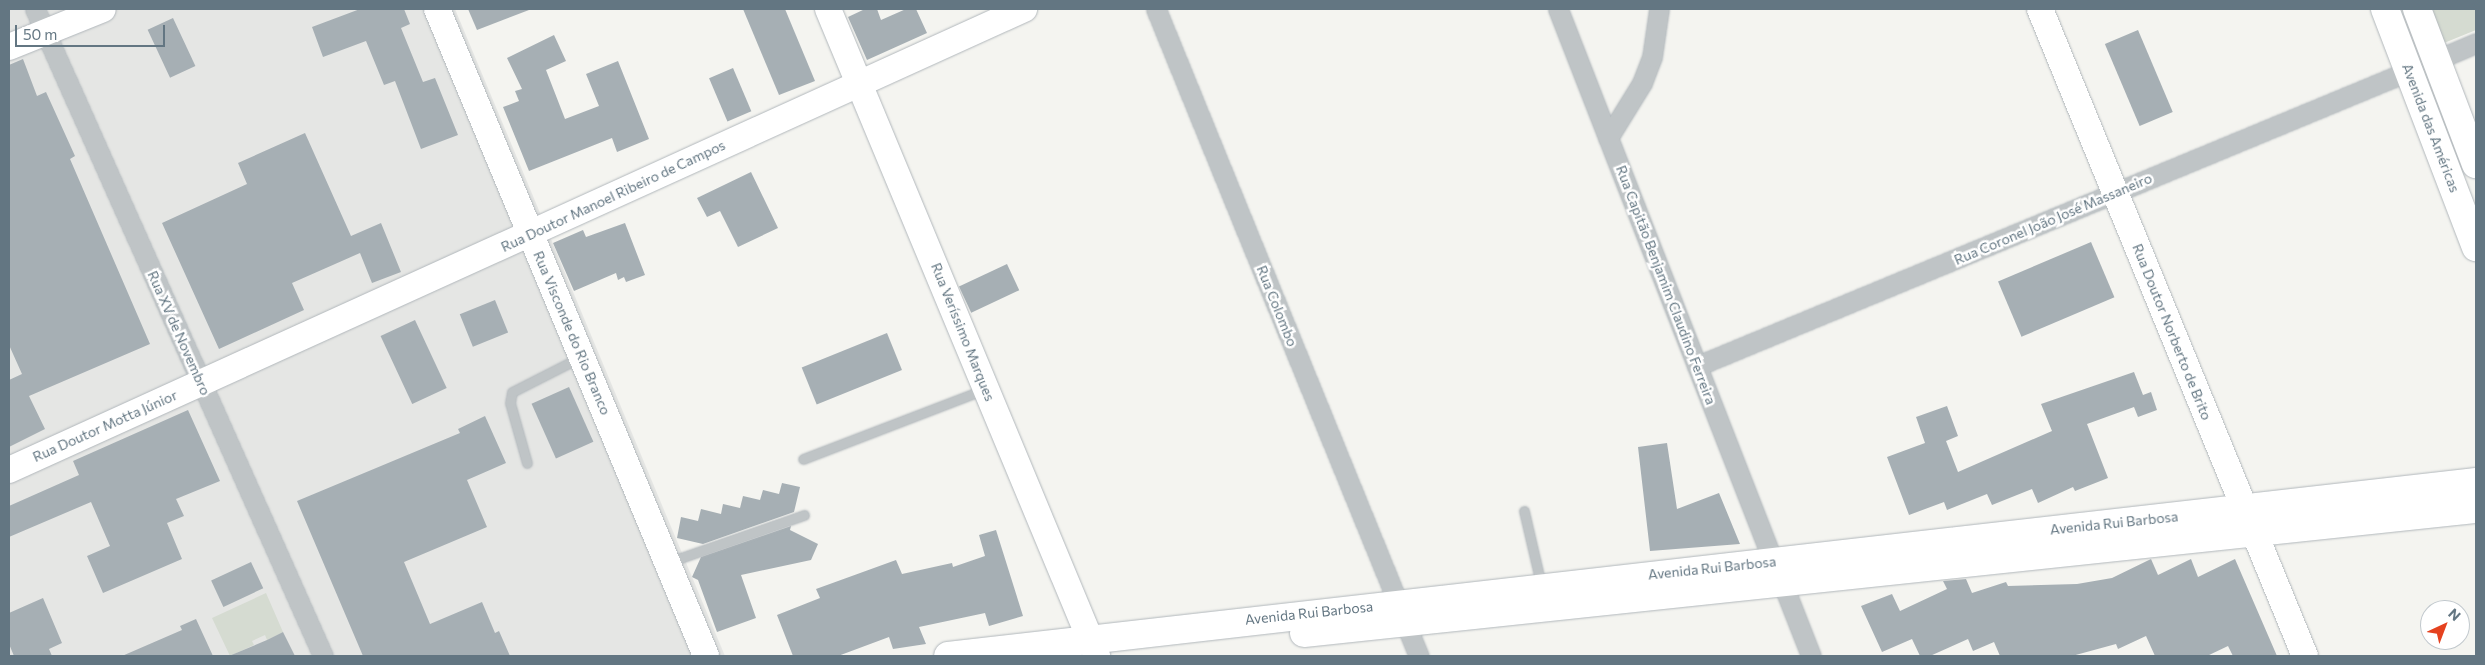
<!DOCTYPE html>
<meta charset="utf-8">
<style>
body{margin:0}
#map{position:relative;width:2485px;height:665px;overflow:hidden;background:#f4f4f0;font-family:Commissioner,sans-serif}
div>[style]{position:absolute}
[style*='--x']{left:calc(var(--x)*1px);top:calc(var(--y)*1px);width:calc(var(--w)*1px);rotate:calc(var(--a)*1deg)}
.built>*{inset:0;background:#e5e6e4}
.green>*{inset:0;background:#d5dbd1}
.building>*{inset:0;background:#a6afb4;transform-origin:0 0}
.roads{filter:drop-shadow(0 0 1px #b1b7bb) drop-shadow(0 0 1px #b1b7bb)}
.lane>*{height:9px;margin:-4.5px;padding:0 4.5px;transform-origin:4.5px;border-radius:4.5px;background:#bfc4c6}
.street>*{height:19px;margin:-9.5px;padding:0 9.5px;transform-origin:9.5px;border-radius:9.5px;background:#bfc4c6}
.secondary>*{height:26px;margin:-13px;padding:0 13px;transform-origin:13px;border-radius:13px;background:#fff}
.primary>*{height:28px;margin:-14px;padding:0 14px;transform-origin:14px;border-radius:14px;background:#fff}
span{translate:-50% -50%;white-space:nowrap;text-align:center;line-height:1.15;-webkit-text-stroke:5px #fff;paint-order:stroke}
.street-label{font-size:14px;color:#637682}
.frame{position:absolute;inset:0;border:10px solid #637682;pointer-events:none}
.north{position:absolute;left:2420px;top:600px;width:50px;height:50px;box-sizing:border-box;background:#fff;border:1px solid #c1c8cd;border-radius:50%;rotate:43deg;font-size:14px;font-weight:700;line-height:20px;text-align:center;color:#637682}
.north::after{content:'';display:block;margin:auto;width:18px;height:22px;background:#e5421f;clip-path:polygon(50% 0,100% 100%,50% 72%,0 100%)}
.scale{position:absolute;left:15px;top:25px;width:150px;height:22px;box-sizing:border-box;border:2px solid #637682;border-top:0;padding-left:6px;font-size:15px;line-height:18px;white-space:nowrap;color:#637682;-webkit-text-stroke:4px #fff;paint-order:stroke}
</style>
<div id="map">
<div class="built">
<i style="clip-path:polygon(9px 9px,455px 9px,725px 656px,9px 656px)"></i>
</div>
<div class="green">
<i style="clip-path:polygon(2431px 9px,2476px 9px,2476px 30px,2444px 43px)"></i>
<i style="clip-path:polygon(266px 593px,283px 632px,267px 640px,265px 635px,252px 641px,254px 645px,230px 656px,212px 618px)"></i>
</div>
<div class="building">
<i style="clip-path:polygon(360px 9px,404px 9px,410px 24px,401px 28px,423px 82px,435px 78px,458px 135px,421px 149px,395px 81px,384px 85px,366px 41px,323px 57px,312px 27px)"></i>
<i style="clip-path:polygon(468px 9px,529px 9px,529px 10px,477px 30px)"></i>
<i style="clip-path:polygon(743px 9px,785px 9px,815px 81px,779px 95px)"></i>
<i style="clip-path:polygon(865px 9px,877px 9px,881px 20px,906px 9px,916px 9px,927px 33px,867px 60px,848px 17px)"></i>
<i style="left:173px;top:18px;width:53px;height:28px;rotate:65deg"></i>
<i style="left:2138px;top:30px;width:89px;height:36px;rotate:67deg"></i>
<i style="clip-path:polygon(554px 35px,566px 61px,546px 70px,565px 119px,599px 106px,586px 74px,618px 61px,649px 139px,617px 152px,612px 138px,529px 171px,503px 107px,519px 101px,515px 91px,522px 89px,507px 58px)"></i>
<i style="clip-path:polygon(23px 59px,37px 96px,46px 92px,75px 156px,70px 159px,150px 344px,29px 396px,45px 429px,9px 447px,9px 380px,22px 374px,9px 345px,9px 65px)"></i>
<i style="left:733px;top:68px;width:47px;height:26px;rotate:67deg"></i>
<i style="clip-path:polygon(305px 133px,351px 236px,381px 223px,401px 272px,372px 283px,360px 253px,292px 283px,304px 310px,219px 349px,162px 223px,247px 184px,238px 163px)"></i>
<i style="clip-path:polygon(751px 172px,778px 228px,738px 247px,720px 211px,707px 217px,697px 198px)"></i>
<i style="clip-path:polygon(625px 223px,645px 275px,626px 282px,624px 277px,618px 280px,616px 273px,574px 291px,553px 243px,583px 230px,586px 237px)"></i>
<i style="left:2091px;top:242px;width:60px;height:101px;rotate:67deg"></i>
<i style="left:1007px;top:264px;width:29px;height:53px;rotate:65deg"></i>
<i style="left:495px;top:300px;width:35px;height:38px;rotate:68deg"></i>
<i style="left:415px;top:320px;width:75px;height:38px;rotate:65deg"></i>
<i style="left:887px;top:333px;width:40px;height:92px;rotate:68deg"></i>
<i style="clip-path:polygon(2134px 372px,2143px 395px,2151px 392px,2157px 410px,2138px 417px,2134px 407px,2087px 424px,2108px 478px,2075px 491px,2073px 487px,2038px 503px,2032px 489px,1992px 505px,1987px 494px,1947px 510px,1944px 502px,1909px 515px,1887px 457px,1925px 443px,1916px 417px,1947px 406px,1958px 436px,1946px 441px,1958px 472px,2052px 431px,2041px 404px)"></i>
<i style="left:569px;top:387px;width:60px;height:41px;rotate:66deg"></i>
<i style="clip-path:polygon(188px 410px,220px 481px,176px 499px,184px 516px,167px 523px,182px 559px,103px 593px,87px 556px,110px 546px,91px 502px,9px 537px,9px 506px,79px 475px,73px 461px)"></i>
<i style="clip-path:polygon(485px 416px,506px 463px,467px 480px,487px 527px,404px 562px,430px 624px,482px 602px,495px 633px,499px 631px,510px 656px,363px 656px,297px 501px,460px 433px,458px 429px)"></i>
<i style="clip-path:polygon(1667px 443px,1677px 509px,1719px 493px,1740px 544px,1650px 551px,1638px 447px)"></i>
<i style="clip-path:polygon(782px 483px,800px 487px,794px 512px,703px 544px,677px 538px,681px 517px,698px 521px,701px 509px,721px 514px,723px 504px,740px 508px,743px 496px,760px 500px,763px 490px,779px 494px)"></i>
<i style="clip-path:polygon(791px 526px,790px 530px,818px 544px,811px 560px,741px 575px,756px 618px,717px 632px,698px 580px,692px 577px,701px 557px)"></i>
<i style="clip-path:polygon(996px 530px,1023px 616px,989px 626px,985px 613px,919px 627px,926px 644px,893px 649px,889px 637px,838px 656px,793px 656px,777px 615px,820px 598px,816px 589px,896px 560px,902px 574px,952px 563px,953px 567px,985px 556px,979px 535px)"></i>
<i style="clip-path:polygon(2151px 559px,2158px 575px,2191px 559px,2198px 577px,2235px 559px,2277px 656px,2233px 656px,2228px 646px,2207px 656px,2155px 656px,2146px 636px,2118px 649px,2116px 644px,2072px 656px,2000px 656px,1994px 642px,1973px 651px,1968px 639px,1930px 656px,1920px 656px,1912px 639px,1882px 652px,1861px 606px,1892px 594px,1900px 611px,1947px 589px,1943px 581px,1966px 579px,1972px 593px,2006px 582px,2008px 586px,2077px 584px,2112px 578px)"></i>
<i style="left:251px;top:562px;width:29px;height:44px;rotate:65deg"></i>
<i style="clip-path:polygon(43px 598px,62px 643px,49px 649px,52px 656px,14px 656px,9px 644px,9px 613px)"></i>
<i style="clip-path:polygon(196px 619px,213px 656px,122px 656px,182px 630px,180px 626px)"></i>
<i style="clip-path:polygon(283px 632px,295px 656px,229px 656px,267px 640px)"></i>
</div>
<div class="roads">
<div class="lane">
<i style="--x:803;--y:459;--w:195;--a:-21"></i>
<i style="--x:527;--y:463;--w:62;--a:-105.8"></i>
<i style="--x:510;--y:403;--w:11;--a:-80"></i>
<i style="--x:512;--y:392;--w:75;--a:-26.9"></i>
<i style="--x:1524;--y:511;--w:75;--a:76.9"></i>
<i style="--x:669;--y:562;--w:143;--a:-19.2"></i>
</div>
<div class="street">
<i style="--x:35;--y:9;--w:708;--a:66"></i>
<i style="--x:1156;--y:9;--w:641;--a:67.83"></i>
<i style="--x:1558;--y:9;--w:592;--a:68.72"></i>
<i style="--x:2436;--y:60;--w:43;--a:-23"></i>
<i style="--x:1608;--y:138;--w:65;--a:-58.3"></i>
<i style="--x:1642;--y:83;--w:28;--a:-69"></i>
<i style="--x:1652;--y:57;--w:49;--a:-81.7"></i>
<i style="--x:1697;--y:366;--w:771;--a:-22.51"></i>
<i style="--x:1782;--y:582;--w:79;--a:68.6"></i>
<i style="--x:1405;--y:622;--w:37;--a:68"></i>
</div>
<div class="secondary">
<i style="--x:437;--y:9;--w:701;--a:67.42"></i>
<i style="--x:828;--y:9;--w:701;--a:67.42"></i>
<i style="--x:2040;--y:9;--w:699;--a:67.73"></i>
<i style="--x:9;--y:47;--w:101;--a:-22"></i>
<i style="--x:9;--y:470;--w:1115;--a:-24.43"></i>
</div>
<div class="primary">
<i style="--x:2385;--y:9;--w:255;--a:69.1"></i>
<i style="--x:2417;--y:9;--w:166;--a:69.2"></i>
<i style="--x:1304;--y:633;--w:1179;--a:-6.04"></i>
<i style="--x:948;--y:656;--w:1538;--a:-6.5"></i>
</div>
</div>
<div class="street-label">
<span style="left:2431px;top:128px;rotate:69deg">Avenida das Américas</span>
<span style="left:613px;top:196px;rotate:-25deg">Rua Doutor Manoel Ribeiro de Campos</span>
<span style="left:2053px;top:219px;rotate:-23deg">Rua Coronel João José Massaneiro</span>
<span style="left:1666px;top:285px;rotate:69deg">Rua Capitão Benjamim Claudino Ferreira</span>
<span style="left:1277px;top:306px;rotate:68deg">Rua Colombo</span>
<span style="left:963px;top:332px;rotate:68deg">Rua Veríssimo Marques</span>
<span style="left:2172px;top:332px;rotate:68deg">Rua Doutor Norberto de Brito</span>
<span style="left:179px;top:333px;rotate:66deg">Rua XV de Novembro</span>
<span style="left:572px;top:333px;rotate:67deg">Rua Visconde do Rio Branco</span>
<span style="left:105px;top:426px;rotate:-24deg">Rua Doutor Motta Júnior</span>
<span style="left:2114px;top:523px;rotate:-6deg">Avenida Rui Barbosa</span>
<span style="left:1712px;top:568px;rotate:-6deg">Avenida Rui Barbosa</span>
<span style="left:1309px;top:613px;rotate:-6deg">Avenida Rui Barbosa</span>
</div>
<div class="frame"></div>
<div class="north">N</div>
<div class="scale">50 m</div>
</div>
